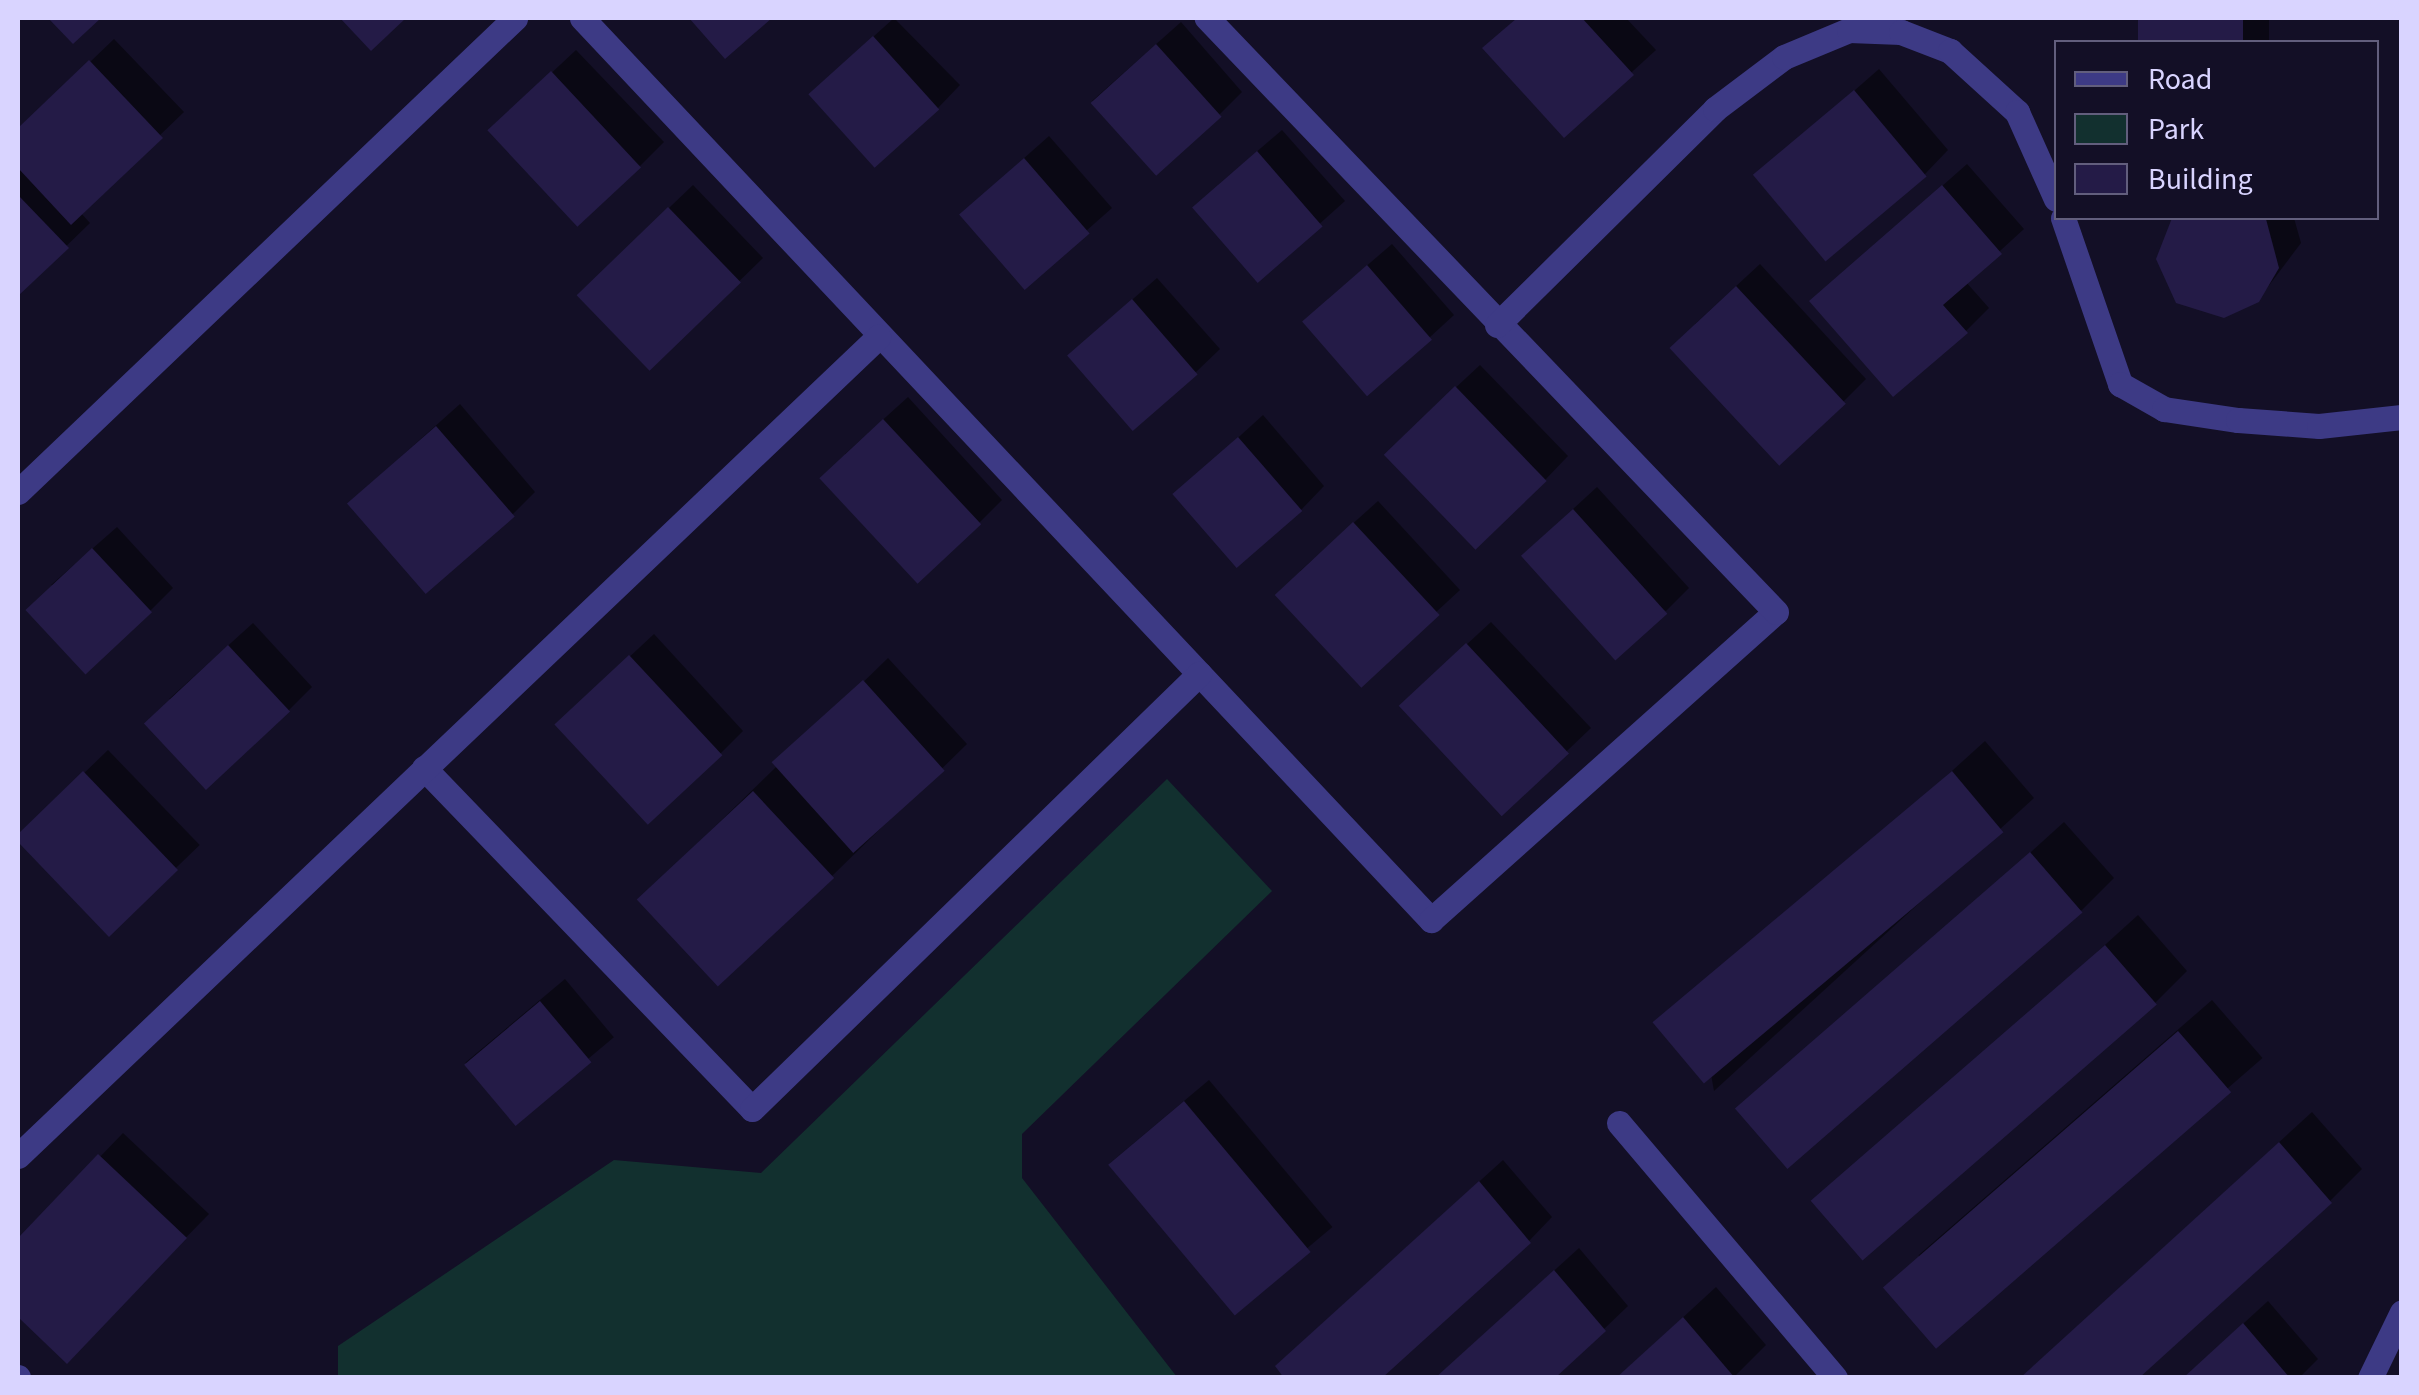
<!DOCTYPE html>
<style>
body{margin:0}
#map{position:relative;width:2419px;height:1395px;overflow:hidden;background:#130f26;font-family:"Source Sans 3",sans-serif}
div>[style]{position:absolute}
[style*='--x']{left:calc(var(--x)*1px);top:calc(var(--y)*1px);width:calc(var(--w)*1px);rotate:calc(var(--a)*1deg)}
.green>*{inset:0;background:#12302f}
.shadow>*{inset:0;background:#0007;transform-origin:0 0}
.building>*{inset:0;background:#241b47;transform-origin:0 0}
.street>*{height:25px;margin:-12.5px;padding:0 12.5px;transform-origin:12.5px;border-radius:12.5px;background:#3d3a85}
span{translate:-50% -50%;white-space:nowrap;text-align:center;line-height:1.15;-webkit-text-stroke:8px #130f26;paint-order:stroke}
.frame{position:absolute;inset:0;border:20px solid #d9d4ff;pointer-events:none}
.legend{position:absolute;left:2054px;top:40px;width:325px;height:180px;box-sizing:border-box;background:#130f26;border:2px solid #625e7d;margin:0;padding:12px 18px;list-style:none;font-size:30px;color:#d9d4ff}
.legend li{display:flex;align-items:center;gap:20px;height:50px}
.legend b{width:50px;border:2px solid #625e7d}
</style>
<div id="map">
<div class="green">
<i style="clip-path:polygon(1167px 779px,1272px 891px,1022px 1134px,1022px 1178px,1177px 1377px,338px 1377px,338px 1346px,614px 1160px,761px 1173px)"></i>
</div>
<div class="shadow">
<i style="clip-path:polygon(894px 18px,960px 85px,937px 109px,811px 93px)"></i>
<i style="clip-path:polygon(1517px 18px,1626px 18px,1656px 50px,1564px 134px,1485px 48px)"></i>
<i style="left:2141px;top:18px;width:128px;height:24px"></i>
<i style="clip-path:polygon(1181px 22px,1242px 92px,1219px 115px,1092px 101px)"></i>
<i style="clip-path:polygon(114px 39px,184px 112px,80px 212px,90px 223px,18px 293px,18px 131px)"></i>
<i style="clip-path:polygon(576px 50px,664px 142px,640px 166px,514px 108px)"></i>
<i style="clip-path:polygon(1879px 69px,1948px 150px,1925px 174px,1757px 176px)"></i>
<i style="clip-path:polygon(1282px 130px,1345px 201px,1258px 279px,1218px 185px)"></i>
<i style="clip-path:polygon(1049px 136px,1112px 208px,1024px 286px,986px 192px)"></i>
<i style="clip-path:polygon(1967px 164px,2024px 229px,1966px 282px,1989px 308px,1966px 331px,1812px 301px)"></i>
<i style="clip-path:polygon(693px 185px,763px 258px,650px 368px,603px 271px)"></i>
<i style="clip-path:polygon(2175px 218px,2294px 218px,2301px 243px,2258px 300px,2158px 258px)"></i>
<i style="clip-path:polygon(1392px 244px,1454px 315px,1368px 394px,1328px 299px)"></i>
<i style="clip-path:polygon(1760px 264px,1866px 379px,1843px 402px,1695px 324px)"></i>
<i style="clip-path:polygon(1157px 278px,1220px 349px,1196px 372px,1094px 333px)"></i>
<i style="clip-path:polygon(1480px 365px,1568px 456px,1545px 480px,1409px 431px)"></i>
<i style="clip-path:polygon(908px 397px,1002px 500px,979px 523px,845px 454px)"></i>
<i style="clip-path:polygon(460px 404px,535px 492px,512px 515px,350px 502px)"></i>
<i style="clip-path:polygon(1263px 415px,1324px 486px,1301px 510px,1176px 494px)"></i>
<i style="clip-path:polygon(1597px 487px,1689px 588px,1666px 611px,1523px 555px)"></i>
<i style="clip-path:polygon(1378px 501px,1460px 590px,1358px 684px,1300px 571px)"></i>
<i style="clip-path:polygon(117px 527px,173px 588px,150px 611px,51px 585px)"></i>
<i style="clip-path:polygon(1491px 622px,1591px 728px,1503px 812px,1426px 682px)"></i>
<i style="clip-path:polygon(253px 623px,312px 687px,288px 711px,169px 699px)"></i>
<i style="clip-path:polygon(654px 634px,743px 731px,720px 754px,581px 702px)"></i>
<i style="clip-path:polygon(888px 658px,967px 744px,832px 876px,663px 877px)"></i>
<i style="clip-path:polygon(1985px 741px,2034px 798px,1714px 1091px,1698px 1001px)"></i>
<i style="left:108px;top:750px;width:132px;height:126px;rotate:46deg"></i>
<i style="clip-path:polygon(2064px 822px,2114px 878px,2082px 910px,1776px 1083px)"></i>
<i style="clip-path:polygon(2138px 915px,2187px 971px,2155px 1003px,1851px 1175px)"></i>
<i style="left:565px;top:979px;width:76px;height:130px;rotate:50deg"></i>
<i style="left:2212px;top:1000px;width:77px;height:389px;rotate:49deg"></i>
<i style="left:1209px;top:1080px;width:192px;height:129px;rotate:50deg"></i>
<i style="clip-path:polygon(2312px 1112px,2362px 1169px,2330px 1201px,2021px 1378px)"></i>
<i style="clip-path:polygon(123px 1133px,209px 1214px,66px 1360px,18px 1313px,18px 1242px)"></i>
<i style="clip-path:polygon(1503px 1160px,1552px 1217px,1529px 1241px,1301px 1343px)"></i>
<i style="clip-path:polygon(1579px 1248px,1628px 1306px,1604px 1329px,1436px 1378px)"></i>
<i style="clip-path:polygon(1716px 1287px,1766px 1345px,1733px 1378px,1617px 1378px)"></i>
<i style="clip-path:polygon(2268px 1301px,2318px 1359px,2299px 1378px,2184px 1378px)"></i>
</div>
<div class="building">
<i style="clip-path:polygon(48px 18px,101px 18px,73px 44px)"></i>
<i style="clip-path:polygon(340px 18px,406px 18px,371px 51px)"></i>
<i style="clip-path:polygon(689px 18px,772px 18px,725px 59px)"></i>
<i style="clip-path:polygon(1517px 18px,1582px 18px,1634px 75px,1564px 138px,1482px 48px)"></i>
<i style="left:2138px;top:18px;width:105px;height:24px"></i>
<i style="left:873px;top:36px;width:99px;height:87px;rotate:48deg"></i>
<i style="left:1156px;top:44px;width:98px;height:88px;rotate:48deg"></i>
<i style="clip-path:polygon(89px 60px,163px 138px,71px 225px,18px 168px,18px 128px)"></i>
<i style="left:551px;top:71px;width:132px;height:87px;rotate:47deg"></i>
<i style="left:1854px;top:90px;width:113px;height:132px;rotate:50deg"></i>
<i style="left:1257px;top:151px;width:100px;height:86px;rotate:49deg"></i>
<i style="left:1024px;top:158px;width:100px;height:86px;rotate:49deg"></i>
<i style="clip-path:polygon(1942px 185px,2002px 254px,1943px 305px,1968px 333px,1893px 397px,1809px 301px)"></i>
<i style="clip-path:polygon(18px 195px,69px 248px,18px 296px)"></i>
<i style="left:668px;top:207px;width:105px;height:127px;rotate:46deg"></i>
<i style="clip-path:polygon(2172px 218px,2266px 219px,2279px 268px,2259px 302px,2224px 318px,2176px 303px,2156px 259px)"></i>
<i style="left:1367px;top:265px;width:99px;height:86px;rotate:49deg"></i>
<i style="left:1736px;top:286px;width:161px;height:91px;rotate:47deg"></i>
<i style="left:1132px;top:299px;width:100px;height:86px;rotate:49deg"></i>
<i style="left:1455px;top:386px;width:132px;height:99px;rotate:46deg"></i>
<i style="left:883px;top:419px;width:144px;height:87px;rotate:47deg"></i>
<i style="left:436px;top:426px;width:120px;height:118px;rotate:49deg"></i>
<i style="left:1238px;top:437px;width:98px;height:87px;rotate:49deg"></i>
<i style="left:1573px;top:509px;width:141px;height:70px;rotate:48deg"></i>
<i style="left:1353px;top:522px;width:127px;height:107px;rotate:47deg"></i>
<i style="left:92px;top:548px;width:88px;height:91px;rotate:47deg"></i>
<i style="left:1466px;top:643px;width:151px;height:92px;rotate:47deg"></i>
<i style="left:228px;top:645px;width:91px;height:115px;rotate:47deg"></i>
<i style="left:629px;top:655px;width:137px;height:102px;rotate:47deg"></i>
<i style="left:863px;top:680px;width:122px;height:123px;rotate:48deg"></i>
<i style="clip-path:polygon(83px 771px,178px 870px,109px 937px,18px 842px,18px 834px)"></i>
<i style="left:1952px;top:771px;width:80px;height:391px;rotate:50deg"></i>
<i style="left:753px;top:791px;width:119px;height:159px;rotate:47deg"></i>
<i style="left:2030px;top:852px;width:80px;height:391px;rotate:49deg"></i>
<i style="left:2105px;top:945px;width:79px;height:390px;rotate:49deg"></i>
<i style="left:540px;top:1001px;width:80px;height:99px;rotate:50deg"></i>
<i style="left:2178px;top:1031px;width:81px;height:391px;rotate:49deg"></i>
<i style="left:1184px;top:1101px;width:197px;height:99px;rotate:50deg"></i>
<i style="clip-path:polygon(2279px 1142px,2332px 1203px,2139px 1378px,2020px 1378px)"></i>
<i style="clip-path:polygon(98px 1154px,187px 1238px,67px 1364px,18px 1317px,18px 1238px)"></i>
<i style="clip-path:polygon(1479px 1181px,1531px 1243px,1382px 1378px,1284px 1378px,1275px 1366px)"></i>
<i style="clip-path:polygon(1554px 1270px,1606px 1331px,1555px 1378px,1435px 1378px)"></i>
<i style="clip-path:polygon(1683px 1317px,1735px 1378px,1616px 1378px)"></i>
<i style="clip-path:polygon(2243px 1323px,2290px 1378px,2183px 1378px)"></i>
</div>
<div class="street">
<i style="--x:582;--y:18;--w:1239;--a:46.73"></i>
<i style="--x:1431;--y:920;--w:462;--a:-41.8"></i>
<i style="--x:1776;--y:612;--w:823;--a:-133.77"></i>
<i style="--x:2063;--y:218;--w:176;--a:71"></i>
<i style="--x:2120;--y:384;--w:51;--a:29.6"></i>
<i style="--x:2164;--y:409;--w:75;--a:8.5"></i>
<i style="--x:2238;--y:420;--w:81;--a:4.2"></i>
<i style="--x:2319;--y:426;--w:83;--a:-6.2"></i>
<i style="--x:1497;--y:325;--w:307;--a:-44.7"></i>
<i style="--x:1715;--y:109;--w:86;--a:-37"></i>
<i style="--x:1784;--y:57;--w:70;--a:-22.6"></i>
<i style="--x:1849;--y:30;--w:52;--a:2.2"></i>
<i style="--x:1901;--y:32;--w:53;--a:21.2"></i>
<i style="--x:1950;--y:51;--w:91;--a:42.3"></i>
<i style="--x:2017;--y:112;--w:95;--a:65.9"></i>
<i style="--x:18;--y:492;--w:687;--a:-43.64"></i>
<i style="--x:424;--y:768;--w:473;--a:46.1"></i>
<i style="--x:752;--y:1109;--w:624;--a:-44.22"></i>
<i style="--x:1619;--y:1123;--w:334;--a:49.7"></i>
<i style="--x:18;--y:1156;--w:1188;--a:-43.6"></i>
<i style="--x:18;--y:1377;--w:1;--a:90"></i>
<i style="--x:2370;--y:1378;--w:73;--a:-64.1"></i>
</div>
<div class="frame"></div>
<ul class="legend">
<li><b style="height:12px;background:#3d3a85"></b>Road</li>
<li><b style="height:28px;background:#12302f"></b>Park</li>
<li><b style="height:28px;background:#241b47"></b>Building</li>
</ul>
</div>
